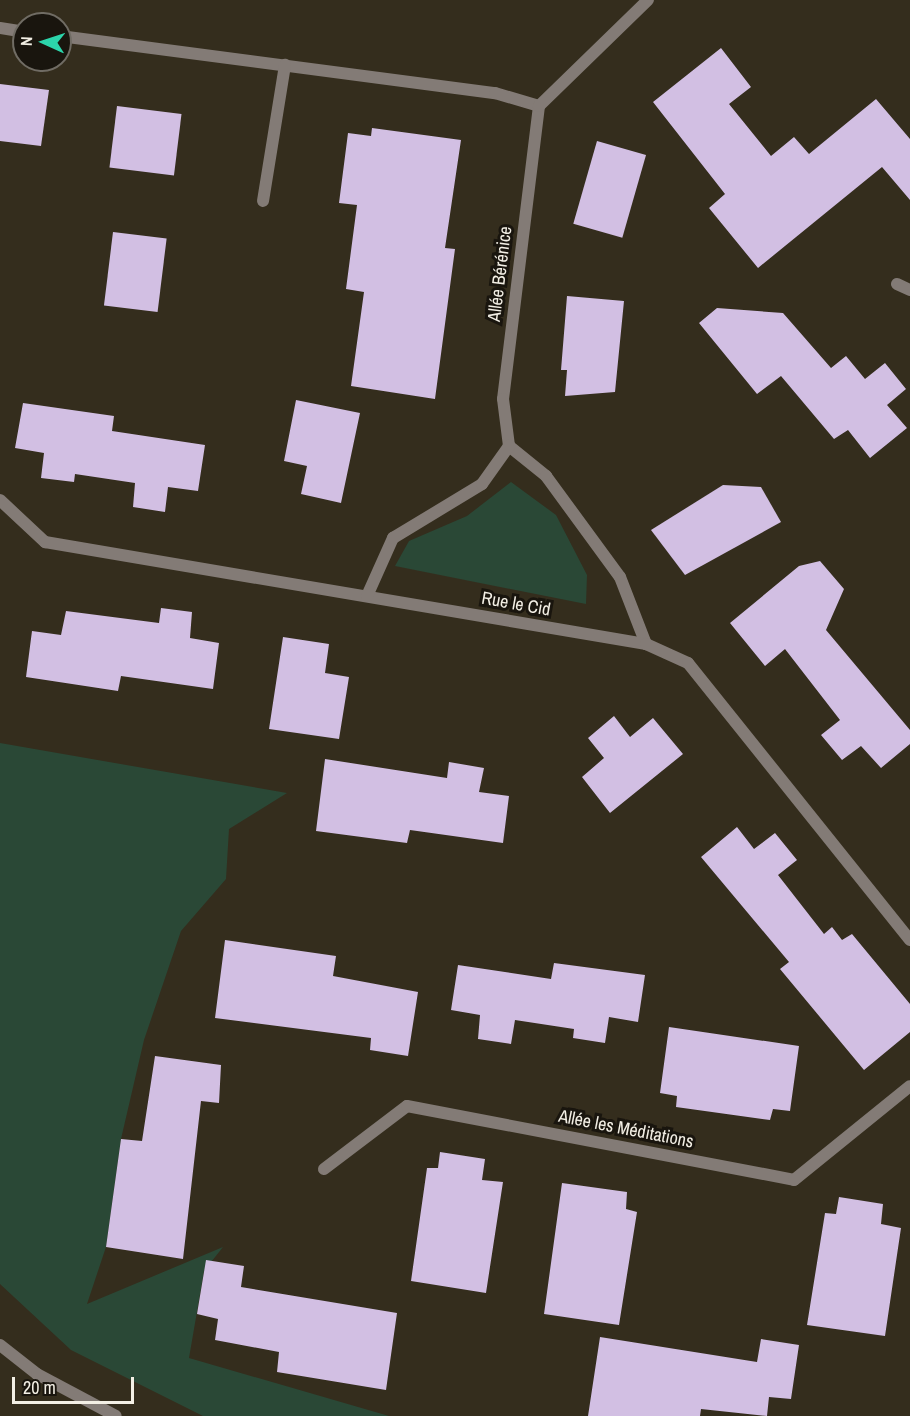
<!DOCTYPE html>
<meta charset="utf-8">
<style>
body{margin:0}
#map{position:relative;width:910px;height:1416px;overflow:hidden;background:#342d1d;font-family:"Archivo Narrow",sans-serif}
div>[style]{position:absolute}
[style*='--x']{left:calc(var(--x)*1px);top:calc(var(--y)*1px);width:calc(var(--w)*1px);rotate:calc(var(--a)*1deg)}
.green>*{inset:0;background:#2a4836}
.building>*{inset:0;background:#d2bfe3;transform-origin:0 0}
.minor>*{height:12px;margin:-6px;padding:0 6px;transform-origin:6px;border-radius:6px;background:#837b76}
.tertiary>*{height:12px;margin:-6px;padding:0 6px;transform-origin:6px;border-radius:6px;background:#837b76}
span{translate:-50% -50%;white-space:nowrap;text-align:center;line-height:1.15;-webkit-text-stroke:6px #19150e;paint-order:stroke}
.street-label{font-size:18px;color:#f3efe5}
.north{position:absolute;left:12px;top:12px;width:60px;height:60px;box-sizing:border-box;background:#19150e;border:2px solid #706c64;border-radius:50%;rotate:273deg;font-size:16px;font-weight:700;line-height:24px;text-align:center;color:#f3efe5}
.north::after{content:'';display:block;margin:auto;width:21px;height:27px;background:#2cd5ab;clip-path:polygon(50% 0,100% 100%,50% 72%,0 100%)}
.scale{position:absolute;left:12px;top:1377px;width:122px;height:27px;box-sizing:border-box;border:3px solid #f3efe5;border-top:0;padding-left:8px;font-size:18px;line-height:21px;white-space:nowrap;color:#f3efe5;-webkit-text-stroke:4px #19150e;paint-order:stroke}
</style>
<div id="map">
<div class="green">
<i style="clip-path:polygon(511px 482px,556px 515px,587px 575px,586px 604px,395px 566px,409px 541px,467px 516px)"></i>
<i style="clip-path:polygon(0 743px,287px 793px,229px 829px,226px 879px,181px 931px,144px 1040px,121px 1139px,106px 1247px,87px 1304px,223px 1247px,204px 1271px,189px 1358px,389px 1416px,203px 1416px,71px 1350px,0 1284px)"></i>
</div>
<div class="building">
<i style="clip-path:polygon(721px 48px,751px 87px,729px 104px,771px 156px,794px 137px,809px 154px,876px 99px,910px 139px,910px 200px,882px 167px,758px 268px,709px 208px,725px 194px,653px 102px)"></i>
<i style="clip-path:polygon(0 84px,49px 90px,41px 146px,0 141px)"></i>
<i style="left:117px;top:106px;width:65px;height:62px;rotate:7deg"></i>
<i style="clip-path:polygon(372px 128px,461px 140px,445px 248px,455px 249px,435px 399px,351px 386px,364px 292px,346px 289px,357px 205px,339px 203px,348px 133px,371px 136px)"></i>
<i style="left:597px;top:141px;width:51px;height:86px;rotate:16deg"></i>
<i style="left:113px;top:232px;width:54px;height:74px;rotate:7deg"></i>
<i style="clip-path:polygon(567px 296px,624px 301px,615px 392px,565px 396px,567px 370px,561px 370px)"></i>
<i style="clip-path:polygon(717px 308px,783px 313px,831px 368px,846px 356px,865px 379px,885px 363px,906px 389px,887px 405px,907px 428px,870px 458px,848px 430px,834px 439px,781px 376px,757px 394px,699px 323px)"></i>
<i style="clip-path:polygon(296px 400px,360px 413px,341px 503px,301px 494px,307px 466px,284px 461px)"></i>
<i style="clip-path:polygon(23px 403px,114px 416px,112px 431px,205px 445px,198px 491px,168px 487px,165px 512px,133px 507px,135px 483px,75px 474px,74px 482px,41px 478px,44px 453px,15px 448px)"></i>
<i style="clip-path:polygon(723px 485px,761px 487px,781px 522px,685px 575px,651px 530px)"></i>
<i style="clip-path:polygon(820px 561px,844px 589px,826px 630px,910px 730px,910px 744px,881px 768px,861px 746px,842px 760px,821px 735px,840px 720px,785px 649px,765px 666px,730px 623px,799px 566px)"></i>
<i style="clip-path:polygon(161px 608px,192px 612px,190px 638px,219px 643px,213px 689px,121px 676px,118px 691px,26px 677px,32px 631px,61px 635px,66px 611px,159px 623px)"></i>
<i style="clip-path:polygon(283px 637px,329px 644px,325px 673px,349px 677px,339px 739px,269px 729px)"></i>
<i style="clip-path:polygon(614px 716px,630px 737px,653px 718px,683px 754px,610px 813px,582px 777px,604px 758px,588px 738px)"></i>
<i style="clip-path:polygon(325px 759px,447px 778px,449px 762px,484px 768px,479px 792px,509px 796px,503px 843px,410px 830px,407px 843px,316px 831px)"></i>
<i style="clip-path:polygon(737px 827px,754px 849px,775px 833px,797px 860px,778px 875px,824px 934px,832px 927px,842px 940px,852px 934px,910px 1004px,910px 1032px,864px 1070px,780px 969px,789px 962px,701px 857px)"></i>
<i style="clip-path:polygon(225px 940px,336px 956px,333px 976px,418px 992px,408px 1056px,370px 1050px,371px 1038px,215px 1018px)"></i>
<i style="clip-path:polygon(554px 963px,645px 975px,638px 1022px,609px 1017px,605px 1043px,573px 1038px,574px 1029px,515px 1020px,511px 1044px,478px 1039px,480px 1015px,451px 1010px,458px 965px,551px 979px)"></i>
<i style="clip-path:polygon(669px 1027px,799px 1046px,790px 1111px,773px 1109px,770px 1120px,676px 1107px,677px 1096px,660px 1093px)"></i>
<i style="clip-path:polygon(155px 1056px,221px 1065px,219px 1103px,201px 1101px,183px 1259px,106px 1247px,121px 1139px,142px 1141px)"></i>
<i style="clip-path:polygon(440px 1152px,485px 1159px,482px 1180px,503px 1182px,486px 1293px,411px 1281px,427px 1168px,438px 1168px)"></i>
<i style="clip-path:polygon(562px 1183px,627px 1192px,626px 1209px,637px 1212px,619px 1325px,544px 1314px)"></i>
<i style="clip-path:polygon(839px 1197px,883px 1204px,881px 1224px,901px 1228px,885px 1336px,807px 1325px,825px 1213px,836px 1214px)"></i>
<i style="clip-path:polygon(206px 1260px,244px 1266px,241px 1287px,397px 1313px,386px 1390px,277px 1372px,279px 1352px,215px 1340px,218px 1319px,197px 1314px)"></i>
<i style="clip-path:polygon(600px 1337px,757px 1362px,761px 1339px,799px 1345px,791px 1399px,769px 1397px,767px 1416px,701px 1409px,700px 1416px,588px 1416px)"></i>
</div>
<div class="minor">
<i style="--x:0;--y:28;--w:24;--a:9"></i>
<i style="--x:60;--y:36;--w:439;--a:7.5"></i>
<i style="--x:495;--y:93;--w:46;--a:16.5"></i>
<i style="--x:539;--y:106;--w:295;--a:97"></i>
<i style="--x:503;--y:399;--w:47;--a:82.7"></i>
<i style="--x:509;--y:446;--w:48;--a:39"></i>
<i style="--x:546;--y:476;--w:125;--a:53.8"></i>
<i style="--x:620;--y:577;--w:72;--a:68.8"></i>
<i style="--x:539;--y:106;--w:152;--a:-44.2"></i>
<i style="--x:263;--y:201;--w:138;--a:-80.8"></i>
<i style="--x:897;--y:284;--w:14;--a:25"></i>
<i style="--x:0;--y:500;--w:62;--a:43"></i>
<i style="--x:45;--y:542;--w:610;--a:9.63"></i>
<i style="--x:646;--y:644;--w:46;--a:24.3"></i>
<i style="--x:688;--y:663;--w:355;--a:51.3"></i>
<i style="--x:367;--y:596;--w:64;--a:-65.9"></i>
<i style="--x:393;--y:538;--w:104;--a:-31.2"></i>
<i style="--x:482;--y:484;--w:47;--a:-54.6"></i>
<i style="--x:324;--y:1169;--w:104;--a:-37.2"></i>
<i style="--x:407;--y:1106;--w:394;--a:10.8"></i>
<i style="--x:794;--y:1180;--w:149;--a:-39"></i>
</div>
<div class="tertiary">
<i style="--x:0;--y:1345;--w:47;--a:38.1"></i>
<i style="--x:37;--y:1374;--w:89;--a:28"></i>
</div>
<div class="street-label">
<span style="left:500px;top:274px;rotate:-83deg">Allée Bérénice</span>
<span style="left:516px;top:604px;rotate:10deg">Rue le Cid</span>
<span style="left:626px;top:1129px;rotate:11deg">Allée les Méditations</span>
</div>
<div class="north">N</div>
<div class="scale">20 m</div>
</div>
